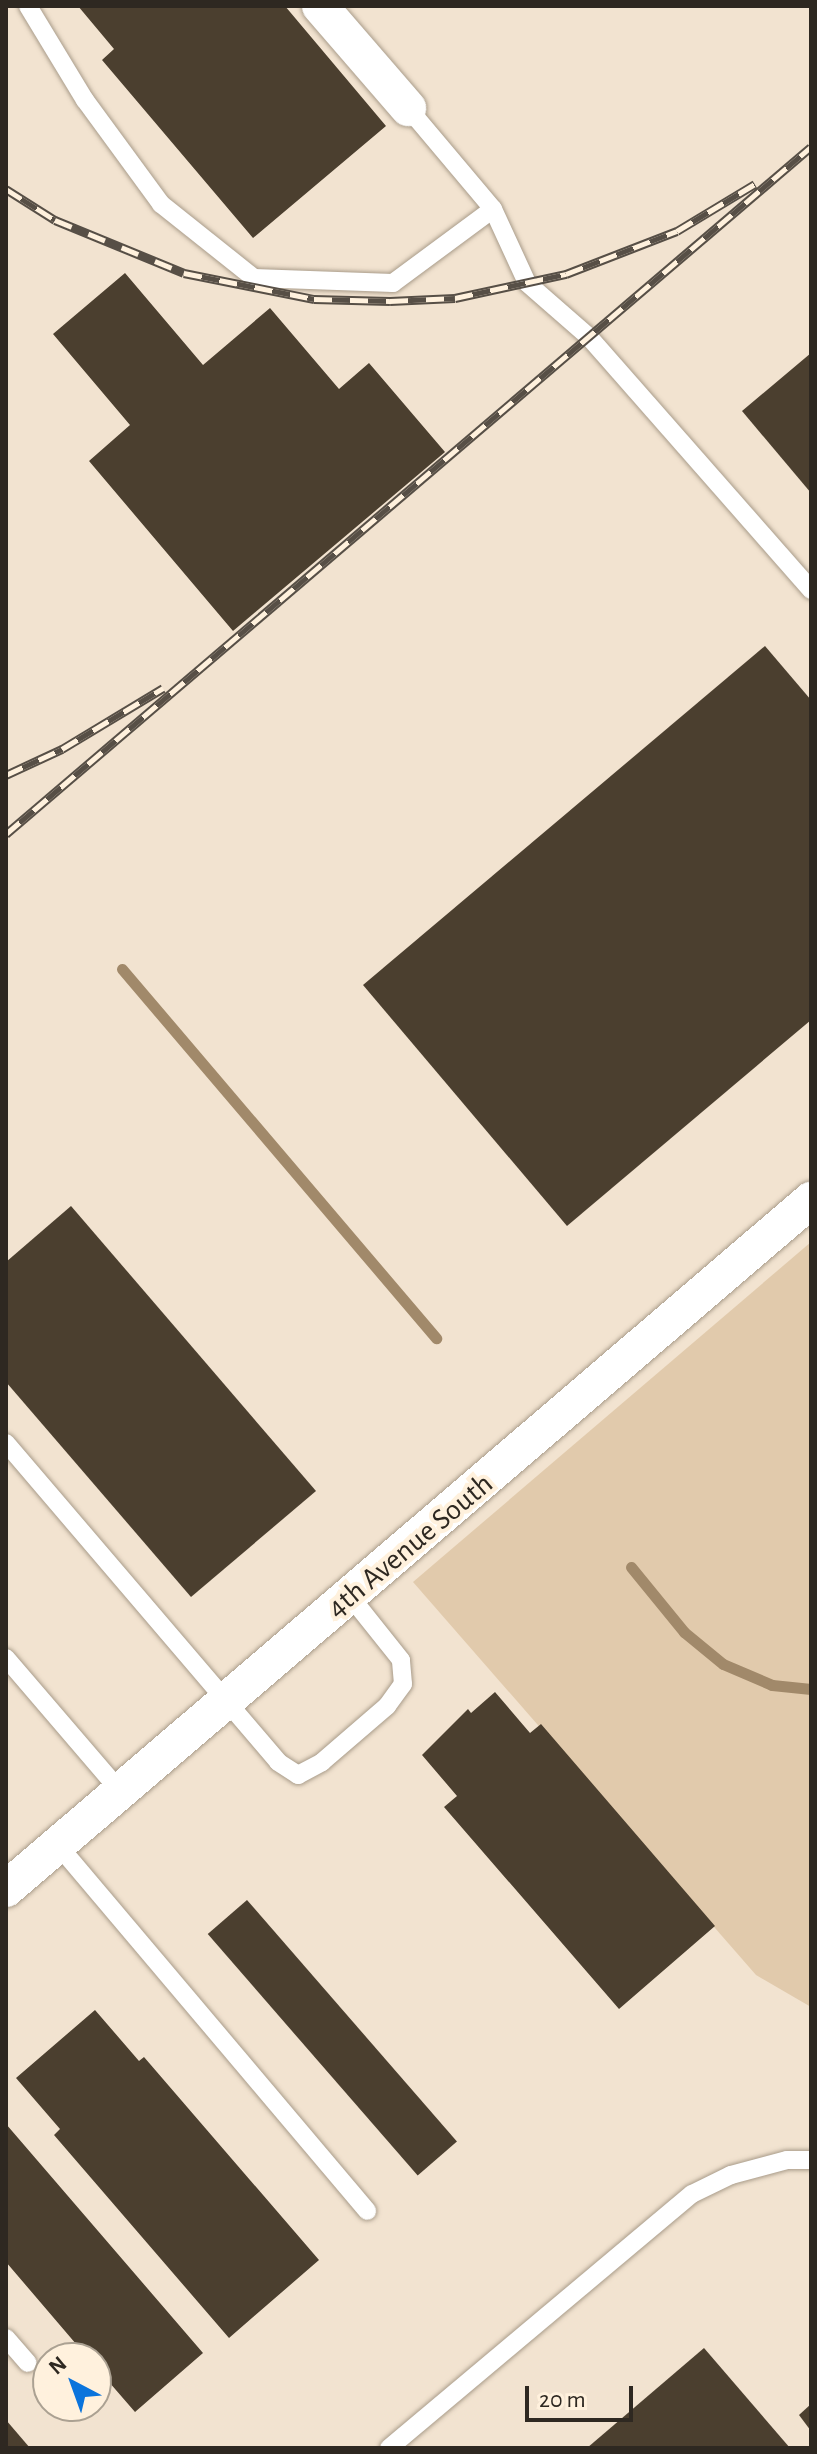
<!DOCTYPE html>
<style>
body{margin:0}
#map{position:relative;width:817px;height:2454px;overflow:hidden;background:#f2e3d0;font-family:"Alegreya Sans",sans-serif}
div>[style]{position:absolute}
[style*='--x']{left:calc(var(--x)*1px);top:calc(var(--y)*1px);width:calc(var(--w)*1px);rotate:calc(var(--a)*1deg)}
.green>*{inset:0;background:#e1caac}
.stream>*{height:11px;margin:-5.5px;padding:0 5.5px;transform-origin:5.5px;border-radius:5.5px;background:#a1896a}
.building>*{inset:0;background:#4b3f2f;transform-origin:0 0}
.roads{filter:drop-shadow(0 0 2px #a99c8a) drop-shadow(0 0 2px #a99c8a)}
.service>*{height:18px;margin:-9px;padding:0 9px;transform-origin:9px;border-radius:9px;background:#fff}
.minor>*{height:36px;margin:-18px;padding:0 18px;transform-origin:18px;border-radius:18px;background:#fff}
.rail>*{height:9px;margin-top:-4.5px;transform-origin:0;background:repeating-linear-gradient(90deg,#fff1dd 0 18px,#574f46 0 36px);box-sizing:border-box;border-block:2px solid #574f46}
span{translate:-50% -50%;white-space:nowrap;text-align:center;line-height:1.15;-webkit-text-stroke:8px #fff1dd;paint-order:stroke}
.street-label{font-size:30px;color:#2e2821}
.frame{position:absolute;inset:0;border:8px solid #2e2821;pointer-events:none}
.north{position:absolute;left:32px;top:2342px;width:80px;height:80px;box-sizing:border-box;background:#fff1dd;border:2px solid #aba192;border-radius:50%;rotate:319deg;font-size:22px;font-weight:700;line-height:32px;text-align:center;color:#2e2821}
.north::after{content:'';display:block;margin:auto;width:28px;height:36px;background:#0b74dc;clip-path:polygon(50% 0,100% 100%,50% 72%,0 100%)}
.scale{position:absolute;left:525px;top:2386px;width:108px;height:36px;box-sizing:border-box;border:4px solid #2e2821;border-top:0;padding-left:10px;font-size:24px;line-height:28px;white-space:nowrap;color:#2e2821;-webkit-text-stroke:6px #fff1dd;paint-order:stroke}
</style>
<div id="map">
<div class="green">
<i style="clip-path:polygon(811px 1242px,811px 2007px,756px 1975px,413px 1582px)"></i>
</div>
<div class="stream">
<i style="--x:122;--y:969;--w:485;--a:49.6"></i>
<i style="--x:631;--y:1567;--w:84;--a:50.8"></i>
<i style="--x:684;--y:1632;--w:50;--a:39.4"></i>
<i style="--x:723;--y:1664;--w:53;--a:23.2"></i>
<i style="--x:772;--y:1685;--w:39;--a:6"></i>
</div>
<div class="building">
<i style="clip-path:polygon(78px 6px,285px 6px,386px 126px,253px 238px,102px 60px,114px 49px)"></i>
<i style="clip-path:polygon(125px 273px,203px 365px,270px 308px,339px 389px,369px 363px,445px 452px,233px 631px,89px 461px,130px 425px,53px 334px)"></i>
<i style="clip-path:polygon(811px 353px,811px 493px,742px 411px)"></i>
<i style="clip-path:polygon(765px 646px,811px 700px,811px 1020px,567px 1226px,363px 985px)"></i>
<i style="clip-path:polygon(71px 1206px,316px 1491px,191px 1597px,6px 1382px,6px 1262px)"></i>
<i style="clip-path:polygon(495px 1692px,530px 1733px,541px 1724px,715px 1926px,619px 2009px,444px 1807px,457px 1796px,422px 1755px,468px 1709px,471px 1713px)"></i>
<i style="left:247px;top:1900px;width:320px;height:52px;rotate:49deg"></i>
<i style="clip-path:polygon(95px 2010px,139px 2061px,144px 2057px,319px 2260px,229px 2338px,54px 2135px,60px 2129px,16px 2078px)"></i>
<i style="clip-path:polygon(6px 2124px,203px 2353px,135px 2412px,96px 2367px,96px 2358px,88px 2358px,6px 2262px)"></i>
<i style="clip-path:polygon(704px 2348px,790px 2448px,587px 2448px)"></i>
<i style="clip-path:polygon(811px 2404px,811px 2431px,799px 2415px)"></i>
<i style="clip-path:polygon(6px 2420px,30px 2448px,6px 2448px)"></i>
</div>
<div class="roads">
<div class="service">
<i style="--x:28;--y:6;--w:110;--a:58.8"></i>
<i style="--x:85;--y:100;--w:129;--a:53.8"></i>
<i style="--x:161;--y:204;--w:119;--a:38.5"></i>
<i style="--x:254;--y:278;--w:139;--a:2.1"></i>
<i style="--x:393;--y:283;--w:124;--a:-36.5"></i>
<i style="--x:408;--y:108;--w:132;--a:49.9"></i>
<i style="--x:493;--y:209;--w:81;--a:65.3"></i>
<i style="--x:527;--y:283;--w:82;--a:41.1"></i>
<i style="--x:589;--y:337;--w:337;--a:48.7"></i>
<i style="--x:6;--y:1443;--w:419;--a:49.5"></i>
<i style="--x:278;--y:1762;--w:24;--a:33"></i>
<i style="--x:298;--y:1775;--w:27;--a:-28"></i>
<i style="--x:322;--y:1762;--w:86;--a:-40.7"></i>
<i style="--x:387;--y:1706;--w:27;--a:-54"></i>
<i style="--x:403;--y:1684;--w:24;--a:-95"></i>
<i style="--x:401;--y:1660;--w:82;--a:-128.6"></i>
<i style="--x:6;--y:1658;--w:177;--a:49.4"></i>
<i style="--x:58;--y:1845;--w:479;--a:49.8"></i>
<i style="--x:6;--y:2338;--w:33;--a:49"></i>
<i style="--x:389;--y:2448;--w:395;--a:-40"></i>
<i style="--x:692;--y:2194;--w:43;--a:-26"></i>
<i style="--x:731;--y:2175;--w:58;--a:-15"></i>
<i style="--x:787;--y:2160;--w:24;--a:0"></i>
</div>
<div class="minor">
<i style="--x:320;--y:6;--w:135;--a:49.2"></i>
<i style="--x:6;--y:1889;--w:1060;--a:-40.56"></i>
</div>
</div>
<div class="rail">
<i style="--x:6;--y:189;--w:58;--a:32.3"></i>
<i style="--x:55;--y:220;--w:139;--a:22.3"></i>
<i style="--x:184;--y:273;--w:133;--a:11.3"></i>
<i style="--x:314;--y:299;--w:76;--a:1.5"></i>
<i style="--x:390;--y:301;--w:65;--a:-2.6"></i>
<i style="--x:455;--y:298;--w:114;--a:-12.2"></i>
<i style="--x:566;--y:274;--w:119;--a:-21.2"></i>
<i style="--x:677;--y:231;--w:91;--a:-31.1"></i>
<i style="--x:6;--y:775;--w:62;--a:-24.9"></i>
<i style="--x:62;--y:749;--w:118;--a:-31.1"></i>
<i style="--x:6;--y:834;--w:1058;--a:-40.48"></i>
</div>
<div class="street-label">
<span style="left:410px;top:1546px;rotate:-40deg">4th Avenue South</span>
</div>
<div class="frame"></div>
<div class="north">N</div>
<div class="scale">20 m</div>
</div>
